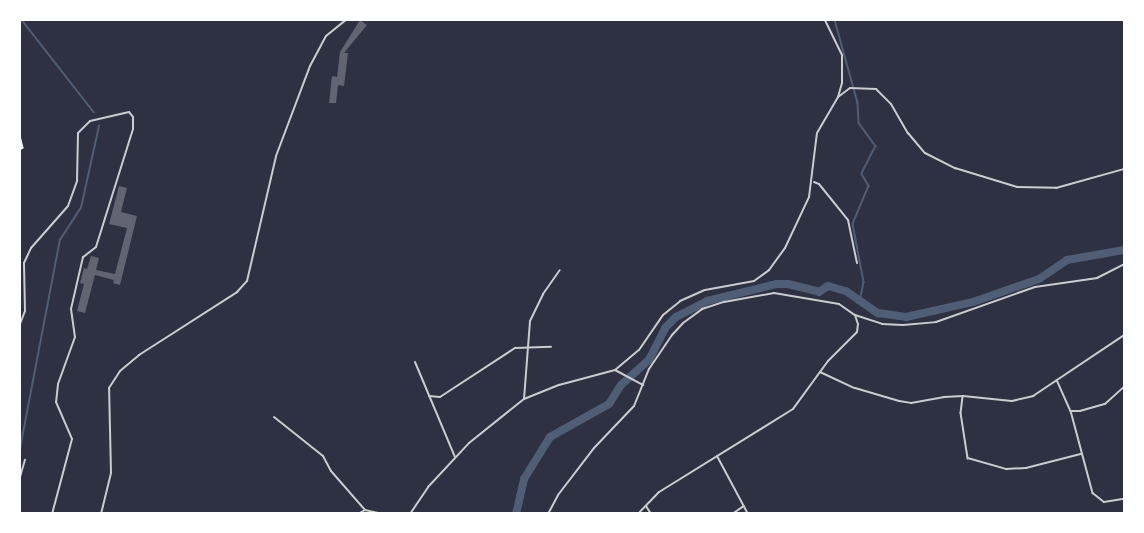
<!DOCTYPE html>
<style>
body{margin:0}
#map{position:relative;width:1144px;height:533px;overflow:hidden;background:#2d3142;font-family:Overpass,sans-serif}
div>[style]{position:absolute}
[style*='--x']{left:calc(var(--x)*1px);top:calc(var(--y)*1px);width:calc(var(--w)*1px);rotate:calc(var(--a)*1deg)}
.stream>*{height:1.5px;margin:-0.75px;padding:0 0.75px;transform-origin:0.75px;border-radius:0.75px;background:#4f5d75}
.river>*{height:8px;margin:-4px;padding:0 4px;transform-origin:4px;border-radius:4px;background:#4f5d75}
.building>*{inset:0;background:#626471}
.path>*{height:1.5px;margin:-0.75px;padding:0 0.75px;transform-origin:0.75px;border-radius:0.75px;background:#fff}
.service>*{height:1.5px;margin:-0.75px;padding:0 0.75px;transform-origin:0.75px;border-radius:0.75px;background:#caccd0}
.minor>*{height:2px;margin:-1px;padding:0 1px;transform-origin:1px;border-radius:1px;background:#caccd0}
span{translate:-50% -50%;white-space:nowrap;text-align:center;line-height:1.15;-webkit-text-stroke:4.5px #fff;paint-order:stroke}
.frame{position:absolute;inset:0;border:21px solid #fff;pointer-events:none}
</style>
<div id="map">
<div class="stream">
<i style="--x:22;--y:20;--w:117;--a:52"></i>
<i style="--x:835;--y:20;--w:86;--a:74.5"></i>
<i style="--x:858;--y:103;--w:20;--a:87"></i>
<i style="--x:859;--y:123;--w:29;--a:54"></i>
<i style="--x:876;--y:146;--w:31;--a:117"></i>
<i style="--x:862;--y:174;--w:14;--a:60"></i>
<i style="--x:869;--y:186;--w:41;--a:112.8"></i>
<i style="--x:853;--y:224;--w:59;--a:79.3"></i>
<i style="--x:864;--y:282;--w:21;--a:101"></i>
<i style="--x:20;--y:449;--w:213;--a:-79.2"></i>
<i style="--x:60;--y:240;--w:38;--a:-57"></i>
<i style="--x:81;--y:208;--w:84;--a:-77.6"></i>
</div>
<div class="river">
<i style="--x:516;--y:514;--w:36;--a:-77"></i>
<i style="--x:524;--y:479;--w:49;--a:-58.2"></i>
<i style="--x:550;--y:437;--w:68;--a:-29.2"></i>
<i style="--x:609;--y:404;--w:22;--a:-58"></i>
<i style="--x:621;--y:385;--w:38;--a:-42"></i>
<i style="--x:649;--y:360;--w:36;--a:-63"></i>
<i style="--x:665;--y:328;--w:16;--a:-45"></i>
<i style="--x:676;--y:317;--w:35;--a:-27"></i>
<i style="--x:707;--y:301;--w:72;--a:-13.7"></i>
<i style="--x:777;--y:284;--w:11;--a:0"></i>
<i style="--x:788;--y:284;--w:32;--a:14"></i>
<i style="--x:819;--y:292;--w:11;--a:-34"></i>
<i style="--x:828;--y:286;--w:19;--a:16"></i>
<i style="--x:846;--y:291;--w:39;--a:35"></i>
<i style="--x:878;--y:313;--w:28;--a:8"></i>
<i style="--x:906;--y:317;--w:69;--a:-12.6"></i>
<i style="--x:973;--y:302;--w:70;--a:-19.2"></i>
<i style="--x:1039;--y:279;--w:34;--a:-34"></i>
<i style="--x:1067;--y:260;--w:58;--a:-10"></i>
</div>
<div class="building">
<i style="clip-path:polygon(360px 20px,367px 25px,344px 53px,348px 53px,344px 86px,338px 85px,336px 103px,329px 103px,332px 76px,337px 77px,340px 52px)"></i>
<i style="clip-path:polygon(119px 186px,127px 188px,121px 212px,137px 216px,120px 285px,113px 283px,114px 280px,95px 275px,85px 313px,77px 311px,84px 284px,80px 283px,84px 268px,87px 269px,91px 256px,99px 258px,96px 270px,115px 274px,127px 228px,109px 224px)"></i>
</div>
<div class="path">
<i style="--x:20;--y:136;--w:12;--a:76"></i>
<i style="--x:23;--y:148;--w:4;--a:146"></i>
</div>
<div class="service">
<i style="--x:1057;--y:380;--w:34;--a:66"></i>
<i style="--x:1071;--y:411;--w:85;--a:75"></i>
<i style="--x:1093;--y:493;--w:14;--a:39"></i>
<i style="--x:1104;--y:502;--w:20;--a:-9"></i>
<i style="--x:963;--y:397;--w:16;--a:97"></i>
<i style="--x:961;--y:413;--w:46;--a:81.2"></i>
<i style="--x:968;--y:458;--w:40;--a:16"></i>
<i style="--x:1006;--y:469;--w:20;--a:-3"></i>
<i style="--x:1026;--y:468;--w:57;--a:-14.3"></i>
<i style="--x:1072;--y:411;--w:8;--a:0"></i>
<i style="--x:1080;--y:411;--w:26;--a:-16"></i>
<i style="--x:1105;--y:404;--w:25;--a:-42"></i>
</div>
<div class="minor">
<i style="--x:838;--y:97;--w:15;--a:-37"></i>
<i style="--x:850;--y:88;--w:26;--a:2"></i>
<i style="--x:876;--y:89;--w:21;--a:45"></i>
<i style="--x:891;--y:104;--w:34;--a:60"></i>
<i style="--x:908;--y:133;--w:26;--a:50"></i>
<i style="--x:925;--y:153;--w:34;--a:27"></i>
<i style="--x:955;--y:168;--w:65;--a:17"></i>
<i style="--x:1017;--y:187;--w:39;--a:1"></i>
<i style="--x:1056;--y:188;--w:71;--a:-15.6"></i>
<i style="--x:814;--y:182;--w:5;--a:22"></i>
<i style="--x:819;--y:184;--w:46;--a:51.1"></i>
<i style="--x:848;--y:220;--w:44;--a:78.2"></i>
<i style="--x:855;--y:315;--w:28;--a:18"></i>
<i style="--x:882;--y:324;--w:21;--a:3"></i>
<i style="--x:903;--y:325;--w:33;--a:-5"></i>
<i style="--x:936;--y:322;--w:105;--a:-19.5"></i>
<i style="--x:1035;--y:287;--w:63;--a:-8.3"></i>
<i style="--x:1097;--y:278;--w:30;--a:-27"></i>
<i style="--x:20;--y:324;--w:14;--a:-69"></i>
<i style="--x:25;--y:311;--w:48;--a:-91.2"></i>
<i style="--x:24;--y:263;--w:17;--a:-65"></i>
<i style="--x:31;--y:248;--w:56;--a:-48.6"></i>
<i style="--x:68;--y:206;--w:27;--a:-70"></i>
<i style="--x:77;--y:181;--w:48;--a:-88.8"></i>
<i style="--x:78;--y:133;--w:17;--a:-45"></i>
<i style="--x:90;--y:121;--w:40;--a:-13"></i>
<i style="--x:129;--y:112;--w:6;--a:51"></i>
<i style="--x:133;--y:117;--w:12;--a:90"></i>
<i style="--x:133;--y:129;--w:124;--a:107.4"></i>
<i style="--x:96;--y:247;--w:16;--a:142"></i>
<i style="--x:83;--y:257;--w:53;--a:103"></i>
<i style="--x:71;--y:309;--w:28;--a:82"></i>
<i style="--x:75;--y:337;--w:50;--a:109.9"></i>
<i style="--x:58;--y:384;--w:18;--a:96"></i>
<i style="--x:56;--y:402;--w:40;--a:66.6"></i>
<i style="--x:72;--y:439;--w:78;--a:104.9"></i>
<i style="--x:415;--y:362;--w:103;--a:67.2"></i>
<i style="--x:615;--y:370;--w:32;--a:28"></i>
<i style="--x:820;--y:372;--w:38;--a:25"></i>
<i style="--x:855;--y:388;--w:46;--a:16.5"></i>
<i style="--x:899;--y:401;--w:12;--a:9"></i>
<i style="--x:911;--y:403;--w:34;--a:-10"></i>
<i style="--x:944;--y:397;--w:19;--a:-3"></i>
<i style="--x:963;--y:396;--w:49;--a:5.8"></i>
<i style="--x:1012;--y:401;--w:22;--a:-13"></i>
<i style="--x:1033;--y:396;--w:110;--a:-33.8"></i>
<i style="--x:429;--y:396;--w:11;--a:5"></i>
<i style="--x:440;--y:397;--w:90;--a:-33.2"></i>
<i style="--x:515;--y:348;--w:36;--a:-2"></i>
<i style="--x:524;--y:399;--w:78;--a:-85.6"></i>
<i style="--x:530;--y:321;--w:30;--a:-64"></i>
<i style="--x:543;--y:294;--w:29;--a:-55"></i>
<i style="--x:274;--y:417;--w:63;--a:38.5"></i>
<i style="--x:323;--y:456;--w:17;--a:62"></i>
<i style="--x:331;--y:471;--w:52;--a:48.9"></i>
<i style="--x:717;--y:456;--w:66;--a:61.9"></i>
<i style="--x:20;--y:477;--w:18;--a:-74"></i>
<i style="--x:646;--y:506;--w:9;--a:58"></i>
<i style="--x:101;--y:514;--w:42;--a:-76.3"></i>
<i style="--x:111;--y:473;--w:85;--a:-91.3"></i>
<i style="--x:109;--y:388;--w:20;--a:-57"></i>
<i style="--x:120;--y:371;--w:25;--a:-40"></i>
<i style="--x:139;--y:355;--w:117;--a:-32.7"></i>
<i style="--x:237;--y:292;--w:15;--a:-48"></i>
<i style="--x:247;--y:281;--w:128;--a:-76.9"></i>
<i style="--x:276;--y:156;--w:96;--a:-69.3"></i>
<i style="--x:310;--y:66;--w:34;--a:-62"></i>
<i style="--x:326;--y:36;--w:26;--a:-39"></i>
<i style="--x:358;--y:514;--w:8;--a:-30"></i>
<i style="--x:365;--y:510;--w:18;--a:13"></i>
<i style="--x:410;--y:514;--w:32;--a:-56"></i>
<i style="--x:428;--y:487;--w:60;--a:-47"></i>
<i style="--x:469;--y:443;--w:70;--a:-38.7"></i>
<i style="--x:524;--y:399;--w:38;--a:-22"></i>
<i style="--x:559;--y:385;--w:58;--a:-15"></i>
<i style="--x:615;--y:370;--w:31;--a:-40"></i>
<i style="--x:639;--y:350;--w:42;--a:-55.6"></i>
<i style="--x:663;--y:315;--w:22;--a:-39"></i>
<i style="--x:680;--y:301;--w:27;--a:-24"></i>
<i style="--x:705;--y:290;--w:50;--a:-10.4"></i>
<i style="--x:754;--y:281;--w:19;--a:-36"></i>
<i style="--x:769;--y:270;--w:27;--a:-54"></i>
<i style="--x:785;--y:248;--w:56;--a:-64.8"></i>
<i style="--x:809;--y:197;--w:64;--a:-82.9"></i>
<i style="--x:817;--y:133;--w:42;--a:-59.7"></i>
<i style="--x:838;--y:97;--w:15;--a:-74"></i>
<i style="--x:842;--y:83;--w:28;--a:-90"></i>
<i style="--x:842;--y:55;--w:39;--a:-116"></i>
<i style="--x:548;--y:514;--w:21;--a:-62"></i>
<i style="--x:558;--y:495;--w:59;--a:-52.5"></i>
<i style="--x:594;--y:448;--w:58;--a:-46.4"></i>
<i style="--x:634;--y:406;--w:40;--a:-68"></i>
<i style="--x:649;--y:369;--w:41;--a:-55.9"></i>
<i style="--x:672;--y:335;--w:16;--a:-47"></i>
<i style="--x:683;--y:323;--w:24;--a:-36"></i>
<i style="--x:702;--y:309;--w:23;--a:-18"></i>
<i style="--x:724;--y:302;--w:51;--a:-10.2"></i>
<i style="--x:774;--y:293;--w:66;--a:9.6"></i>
<i style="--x:839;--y:304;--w:19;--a:35"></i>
<i style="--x:855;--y:315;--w:9;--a:72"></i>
<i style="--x:858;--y:324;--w:8;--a:97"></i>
<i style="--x:857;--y:332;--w:41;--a:135"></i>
<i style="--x:828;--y:361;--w:59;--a:126.1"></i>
<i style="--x:793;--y:409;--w:158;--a:148.2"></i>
<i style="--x:659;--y:492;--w:30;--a:134"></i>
<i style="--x:732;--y:514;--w:14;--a:-34"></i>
</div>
<div class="frame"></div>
</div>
